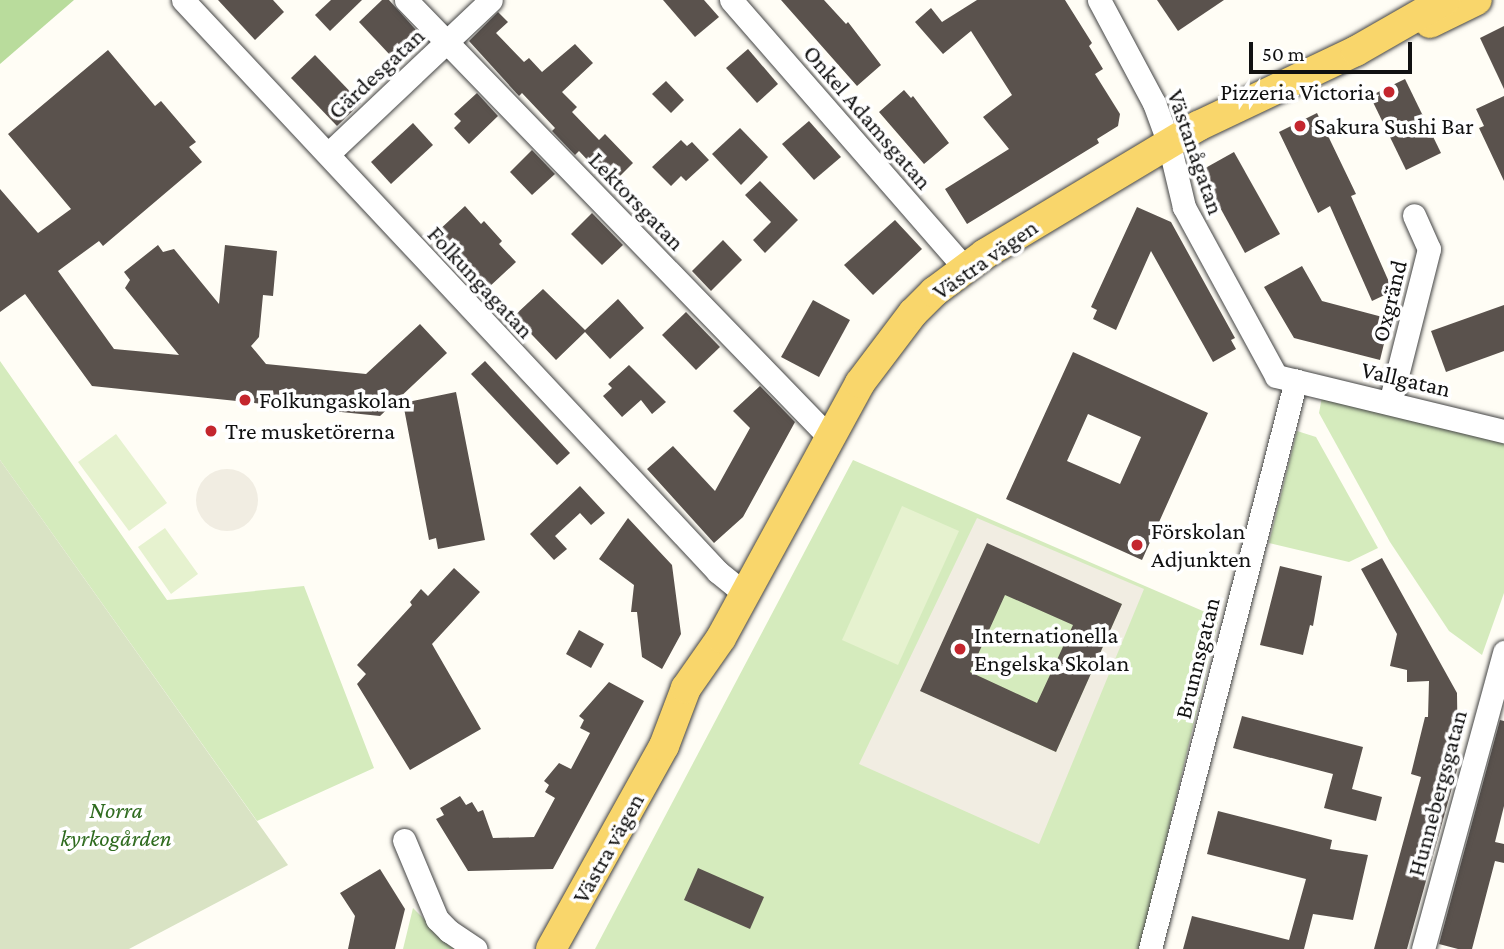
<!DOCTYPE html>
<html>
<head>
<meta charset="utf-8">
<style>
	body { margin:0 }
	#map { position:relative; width:1504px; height:949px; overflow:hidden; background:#fffdf5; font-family:"Crimson Pro",serif }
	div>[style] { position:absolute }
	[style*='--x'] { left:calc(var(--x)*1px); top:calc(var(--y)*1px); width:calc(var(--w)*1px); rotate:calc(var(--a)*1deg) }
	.green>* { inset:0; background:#d5ebbd }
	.forest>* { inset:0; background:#b9dc9c }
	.cemetery>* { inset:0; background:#d9e3c4 }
	.pitch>* { inset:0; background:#e6f2cf }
	.plaza>* { inset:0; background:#f1ede2 }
	.round { border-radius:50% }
	.building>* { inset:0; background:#5a524d }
	.roads { filter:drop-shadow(0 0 2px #444) drop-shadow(0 0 2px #444) }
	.minor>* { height:23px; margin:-11.5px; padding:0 11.5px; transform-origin:11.5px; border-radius:11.5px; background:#fff }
	.major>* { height:30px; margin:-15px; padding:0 15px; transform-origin:15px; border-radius:15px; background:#f9d66b }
	.dots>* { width:19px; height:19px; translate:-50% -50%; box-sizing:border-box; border:4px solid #fff; border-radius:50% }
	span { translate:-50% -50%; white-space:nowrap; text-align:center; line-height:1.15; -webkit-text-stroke:7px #fff; paint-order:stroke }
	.street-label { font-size:24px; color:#111 }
	.poi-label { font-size:24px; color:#111 }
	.right { translate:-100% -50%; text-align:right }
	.left { translate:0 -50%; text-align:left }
	.park-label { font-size:24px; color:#2f6b1f; font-style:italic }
	.scale { position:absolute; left:1249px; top:42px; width:163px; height:32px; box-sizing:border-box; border:4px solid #111; border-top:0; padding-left:9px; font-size:21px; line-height:24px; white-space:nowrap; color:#111; -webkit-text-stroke:5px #fff; paint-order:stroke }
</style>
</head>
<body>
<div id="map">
	<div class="green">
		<i style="clip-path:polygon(0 361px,167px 600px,304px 586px,374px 768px,257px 821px,0 460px)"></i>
		<i style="clip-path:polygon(1322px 397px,1504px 440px,1504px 593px,1482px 655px,1449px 631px,1390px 542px,1319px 413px)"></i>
		<i style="clip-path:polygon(1297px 431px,1316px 437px,1378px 548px,1349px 562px,1269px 543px)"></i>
		<i style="clip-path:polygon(853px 460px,1219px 618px,1140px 949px,595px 949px)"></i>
		<i style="clip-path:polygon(413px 908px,449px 944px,457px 949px,403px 949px)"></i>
	</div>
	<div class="forest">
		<i style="clip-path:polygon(0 0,74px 0,0 64px)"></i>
	</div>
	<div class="cemetery">
		<i style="clip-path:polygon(0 460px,288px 865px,129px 949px,0 949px)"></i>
	</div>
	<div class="pitch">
		<i style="clip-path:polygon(116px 434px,167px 503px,129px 531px,78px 462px)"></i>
		<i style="clip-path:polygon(902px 506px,959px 531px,898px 665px,842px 640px)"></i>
		<i style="clip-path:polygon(165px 528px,198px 574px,171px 594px,138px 547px)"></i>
	</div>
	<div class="plaza">
		<i class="round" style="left:196px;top:469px;width:62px;height:62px"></i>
		<i style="clip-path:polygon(evenodd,977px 518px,1144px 589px,1039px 844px,859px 764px,977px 518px,987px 544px,1122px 604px,1056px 752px,921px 691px,987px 544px)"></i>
	</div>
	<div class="building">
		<i style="clip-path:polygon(218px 0,273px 0,284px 12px,255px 40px)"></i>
		<i style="clip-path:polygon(331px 0,362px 0,330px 31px,315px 15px)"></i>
		<i style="clip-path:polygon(382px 0,389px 0,416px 30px,390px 55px,359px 22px)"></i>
		<i style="clip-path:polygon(663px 0,704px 0,719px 17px,695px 37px)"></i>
		<i style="clip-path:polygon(781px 0,824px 0,846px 24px,848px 22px,881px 65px,857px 86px)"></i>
		<i style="clip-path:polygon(977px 0,1065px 0,1092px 43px,1089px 46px,1103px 69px,1095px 74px,1120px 114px,1118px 126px,1097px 139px,1099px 143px,967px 224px,945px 189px,1009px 149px,983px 117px,1012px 95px,971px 31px,943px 54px,915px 22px,931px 8px,942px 22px)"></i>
		<i style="clip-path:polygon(1157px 0,1224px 0,1178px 31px)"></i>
		<i style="clip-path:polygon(498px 12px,508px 22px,496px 33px,524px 62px,529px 58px,542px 72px,575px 44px,593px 63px,562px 92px,577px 107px,572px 112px,599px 140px,605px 134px,633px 163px,611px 185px,579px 151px,575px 155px,552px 131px,555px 128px,522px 93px,519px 96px,469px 41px)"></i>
		<i style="clip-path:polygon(1504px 26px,1504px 89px,1480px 38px)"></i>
		<i style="clip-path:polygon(748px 49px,778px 84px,757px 103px,726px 68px)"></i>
		<i style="clip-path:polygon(108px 50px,155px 106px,161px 101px,196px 142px,189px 147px,202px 162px,103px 246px,99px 241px,58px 271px,114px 349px,179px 355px,125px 288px,130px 280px,124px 272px,158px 245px,163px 252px,174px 249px,219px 304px,225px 245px,277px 251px,273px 296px,263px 295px,259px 337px,251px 346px,266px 364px,366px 374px,420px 324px,447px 353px,380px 416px,92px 386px,25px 294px,0 312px,0 189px,38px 233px,71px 209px,8px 134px)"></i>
		<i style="clip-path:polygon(315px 55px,361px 103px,337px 126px,291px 78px)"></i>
		<i style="clip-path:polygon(1405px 79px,1441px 153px,1406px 170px,1370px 96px)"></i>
		<i style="clip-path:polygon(666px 81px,684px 100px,671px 113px,652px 94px)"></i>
		<i style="clip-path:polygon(904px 90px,911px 98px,913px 96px,949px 143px,924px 164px,879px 112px)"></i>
		<i style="clip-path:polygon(477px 93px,498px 116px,469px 144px,454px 128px,461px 121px,454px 114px)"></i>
		<i style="clip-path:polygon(1504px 96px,1504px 181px,1479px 128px,1484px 126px,1476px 109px)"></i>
		<i style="clip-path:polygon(1317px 113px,1356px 194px,1351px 196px,1393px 291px,1372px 301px,1330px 206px,1318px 213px,1279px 132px)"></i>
		<i style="clip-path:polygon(809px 121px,841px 157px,814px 180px,782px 144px)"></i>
		<i style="clip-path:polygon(413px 123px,433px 145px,391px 184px,371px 162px)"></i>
		<i style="clip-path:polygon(740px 128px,768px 157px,741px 185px,712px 154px)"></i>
		<i style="clip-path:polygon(681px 140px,687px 146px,692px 142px,709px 160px,686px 181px,681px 176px,671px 186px,652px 167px)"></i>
		<i style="clip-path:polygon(532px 150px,555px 174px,532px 195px,510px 172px)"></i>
		<i style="clip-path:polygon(1234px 152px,1280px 234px,1245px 253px,1200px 171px)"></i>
		<i style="clip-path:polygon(760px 181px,798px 220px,765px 253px,753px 240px,771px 222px,745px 195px)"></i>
		<i style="clip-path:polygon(465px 206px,481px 224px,484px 221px,502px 241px,499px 244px,516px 262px,488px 288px,437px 232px)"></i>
		<i style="clip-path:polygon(1137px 207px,1171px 222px,1235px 338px,1231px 340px,1236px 349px,1213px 362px,1151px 251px,1116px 330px,1093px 319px,1097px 310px,1091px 307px)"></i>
		<i style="clip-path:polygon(592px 213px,623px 245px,602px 265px,571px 234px)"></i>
		<i style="clip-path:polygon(895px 220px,922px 249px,873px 295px,844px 265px)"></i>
		<i style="clip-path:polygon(723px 240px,742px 260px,711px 291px,692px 271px)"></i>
		<i style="clip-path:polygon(1302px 266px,1322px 301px,1390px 319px,1380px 360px,1294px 338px,1264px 287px)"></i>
		<i style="clip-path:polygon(543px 289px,585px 330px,618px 299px,644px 328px,610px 359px,585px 332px,556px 360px,514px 316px)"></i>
		<i style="clip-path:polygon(813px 300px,850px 320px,819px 377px,781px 357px)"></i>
		<i style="clip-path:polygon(1504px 305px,1504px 351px,1446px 372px,1431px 331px)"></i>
		<i style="clip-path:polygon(686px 312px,720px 347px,696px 370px,662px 335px)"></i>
		<i style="clip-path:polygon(evenodd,1073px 352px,1208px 413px,1142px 560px,1006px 499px,1073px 352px,1088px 414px,1141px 437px,1120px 484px,1067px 461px,1088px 414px)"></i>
		<i style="clip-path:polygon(485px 361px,570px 453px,557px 465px,471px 374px)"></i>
		<i style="clip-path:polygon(629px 365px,666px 402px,652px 414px,641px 400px,622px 417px,603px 396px,612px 388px,608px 384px)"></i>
		<i style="clip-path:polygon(760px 386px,795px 422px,743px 517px,714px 543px,647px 469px,673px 446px,715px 491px,750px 428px,733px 411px)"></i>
		<i style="clip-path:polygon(456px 392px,485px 540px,438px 549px,436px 538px,429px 540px,403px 403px)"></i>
		<i style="clip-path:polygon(580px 486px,605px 513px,591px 525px,580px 513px,555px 536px,567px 549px,554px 560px,530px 534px)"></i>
		<i style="clip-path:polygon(628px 518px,672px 565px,681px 634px,662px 669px,642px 657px,637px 612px,631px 612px,634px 585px,599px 559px)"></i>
		<i style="clip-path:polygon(evenodd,987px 543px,1122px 604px,1056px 752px,920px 691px,987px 543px,1005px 595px,1073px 625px,1037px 703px,970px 672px,1005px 595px)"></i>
		<i style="clip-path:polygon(1382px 558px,1457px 693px,1458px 766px,1407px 949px,1374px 949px,1421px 777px,1411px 774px,1425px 717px,1428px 717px,1429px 681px,1407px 682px,1407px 670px,1390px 666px,1397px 634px,1361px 569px)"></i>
		<i style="clip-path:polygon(1280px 566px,1322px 576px,1313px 626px,1310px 625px,1303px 655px,1260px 645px)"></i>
		<i style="clip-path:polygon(454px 568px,480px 592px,432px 644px,481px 729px,410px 770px,357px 684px,366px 674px,357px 665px,412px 605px,410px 602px,421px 589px,428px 596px)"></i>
		<i style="clip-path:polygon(579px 630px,604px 644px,591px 668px,566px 654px)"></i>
		<i style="clip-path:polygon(609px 682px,644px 701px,553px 869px,468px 871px,436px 819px,444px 815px,440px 808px,460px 796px,466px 805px,472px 802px,478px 812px,483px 810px,493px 838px,534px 837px,555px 798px,545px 792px,549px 785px,544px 781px,559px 763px,571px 769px,590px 733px,580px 728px,584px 720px,579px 716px)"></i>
		<i style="clip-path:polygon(1242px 716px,1363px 747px,1352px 789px,1382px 797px,1376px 821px,1324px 808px,1333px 774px,1233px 748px)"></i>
		<i style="clip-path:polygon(1500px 720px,1504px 721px,1504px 806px,1495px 842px,1504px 844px,1504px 863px,1495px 861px,1472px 949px,1458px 949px,1439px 944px)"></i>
		<i style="clip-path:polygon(1218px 811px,1332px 840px,1330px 849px,1368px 855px,1353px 920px,1313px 914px,1304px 949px,1183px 949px,1192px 916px,1289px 940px,1306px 879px,1207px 854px)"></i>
		<i style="clip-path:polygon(698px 868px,764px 897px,750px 929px,684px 900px)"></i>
		<i style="clip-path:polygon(380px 869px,405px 909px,395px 949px,348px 949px,355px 916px,340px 893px)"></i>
	</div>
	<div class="roads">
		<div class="minor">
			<i style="--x:183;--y:0;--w:783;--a:46.91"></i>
			<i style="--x:718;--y:572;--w:35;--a:39"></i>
			<i style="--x:406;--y:0;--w:610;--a:45.93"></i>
			<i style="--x:731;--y:0;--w:356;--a:48.9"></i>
			<i style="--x:1099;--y:0;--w:117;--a:61.9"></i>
			<i style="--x:1154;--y:103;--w:44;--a:69.9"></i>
			<i style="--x:1169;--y:144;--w:65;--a:76.6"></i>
			<i style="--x:1184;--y:207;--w:192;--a:61.4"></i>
			<i style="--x:1276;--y:376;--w:235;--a:13.6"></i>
			<i style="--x:328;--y:154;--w:224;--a:-43.4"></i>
			<i style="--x:1390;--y:403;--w:159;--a:-75.8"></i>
			<i style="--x:1429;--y:249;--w:37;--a:-114"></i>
			<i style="--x:404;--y:840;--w:86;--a:67.3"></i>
			<i style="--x:437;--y:919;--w:17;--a:45"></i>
			<i style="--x:449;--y:931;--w:32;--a:34"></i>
			<i style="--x:1150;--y:949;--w:587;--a:-75.61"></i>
			<i style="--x:1423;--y:949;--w:308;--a:-74.7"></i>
		</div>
		<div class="major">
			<i style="--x:1430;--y:23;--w:52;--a:-26.1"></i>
			<i style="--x:551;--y:949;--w:232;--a:-60.9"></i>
			<i style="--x:664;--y:746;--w:62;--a:-69.2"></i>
			<i style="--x:686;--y:688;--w:61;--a:-55"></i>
			<i style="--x:721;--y:638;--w:290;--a:-61.4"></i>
			<i style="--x:860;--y:383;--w:88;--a:-52.9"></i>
			<i style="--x:913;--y:313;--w:30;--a:-45"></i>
			<i style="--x:934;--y:292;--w:64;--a:-36.7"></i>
			<i style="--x:985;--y:254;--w:249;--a:-31"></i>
			<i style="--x:1198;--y:126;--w:175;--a:-25.4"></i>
			<i style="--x:1356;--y:51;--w:103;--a:-29.8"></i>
		</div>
	</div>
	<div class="dots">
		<i style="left:1389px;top:92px;background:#c4262e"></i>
		<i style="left:1300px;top:126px;background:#c4262e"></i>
		<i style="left:245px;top:400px;background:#c4262e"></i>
		<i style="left:211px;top:431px;background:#c4262e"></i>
		<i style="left:1137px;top:545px;background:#c4262e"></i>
		<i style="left:960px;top:649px;background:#c4262e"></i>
	</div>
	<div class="street-label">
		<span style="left:376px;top:73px;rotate:-43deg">Gärdesgatan</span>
		<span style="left:868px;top:117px;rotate:49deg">Onkel Adamsgatan</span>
		<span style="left:1196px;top:152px;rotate:71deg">Västanågatan</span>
		<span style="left:637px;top:201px;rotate:46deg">Lektorsgatan</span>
		<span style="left:985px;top:259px;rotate:-35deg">Västra vägen</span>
		<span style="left:481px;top:282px;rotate:47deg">Folkungagatan</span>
		<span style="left:1389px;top:301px;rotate:-76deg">Oxgränd</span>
		<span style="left:1406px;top:379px;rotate:13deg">Vallgatan</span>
		<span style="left:1197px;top:658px;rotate:-76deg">Brunnsgatan</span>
		<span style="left:1437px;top:793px;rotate:-75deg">Hunnebergsgatan</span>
		<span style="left:608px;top:848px;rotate:-61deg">Västra vägen</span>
	</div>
	<div class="poi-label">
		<span class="right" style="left:1375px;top:92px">Pizzeria Victoria</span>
		<span class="left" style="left:1314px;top:126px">Sakura Sushi Bar</span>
		<span class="left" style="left:259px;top:400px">Folkungaskolan</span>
		<span class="left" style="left:225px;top:431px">Tre musketörerna</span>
		<span class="left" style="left:1151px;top:545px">Förskolan<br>Adjunkten</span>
		<span class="left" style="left:974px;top:649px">Internationella<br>Engelska Skolan</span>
	</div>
	<div class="park-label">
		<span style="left:116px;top:824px">Norra<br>kyrkogården</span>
	</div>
	<div class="scale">50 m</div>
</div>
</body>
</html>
